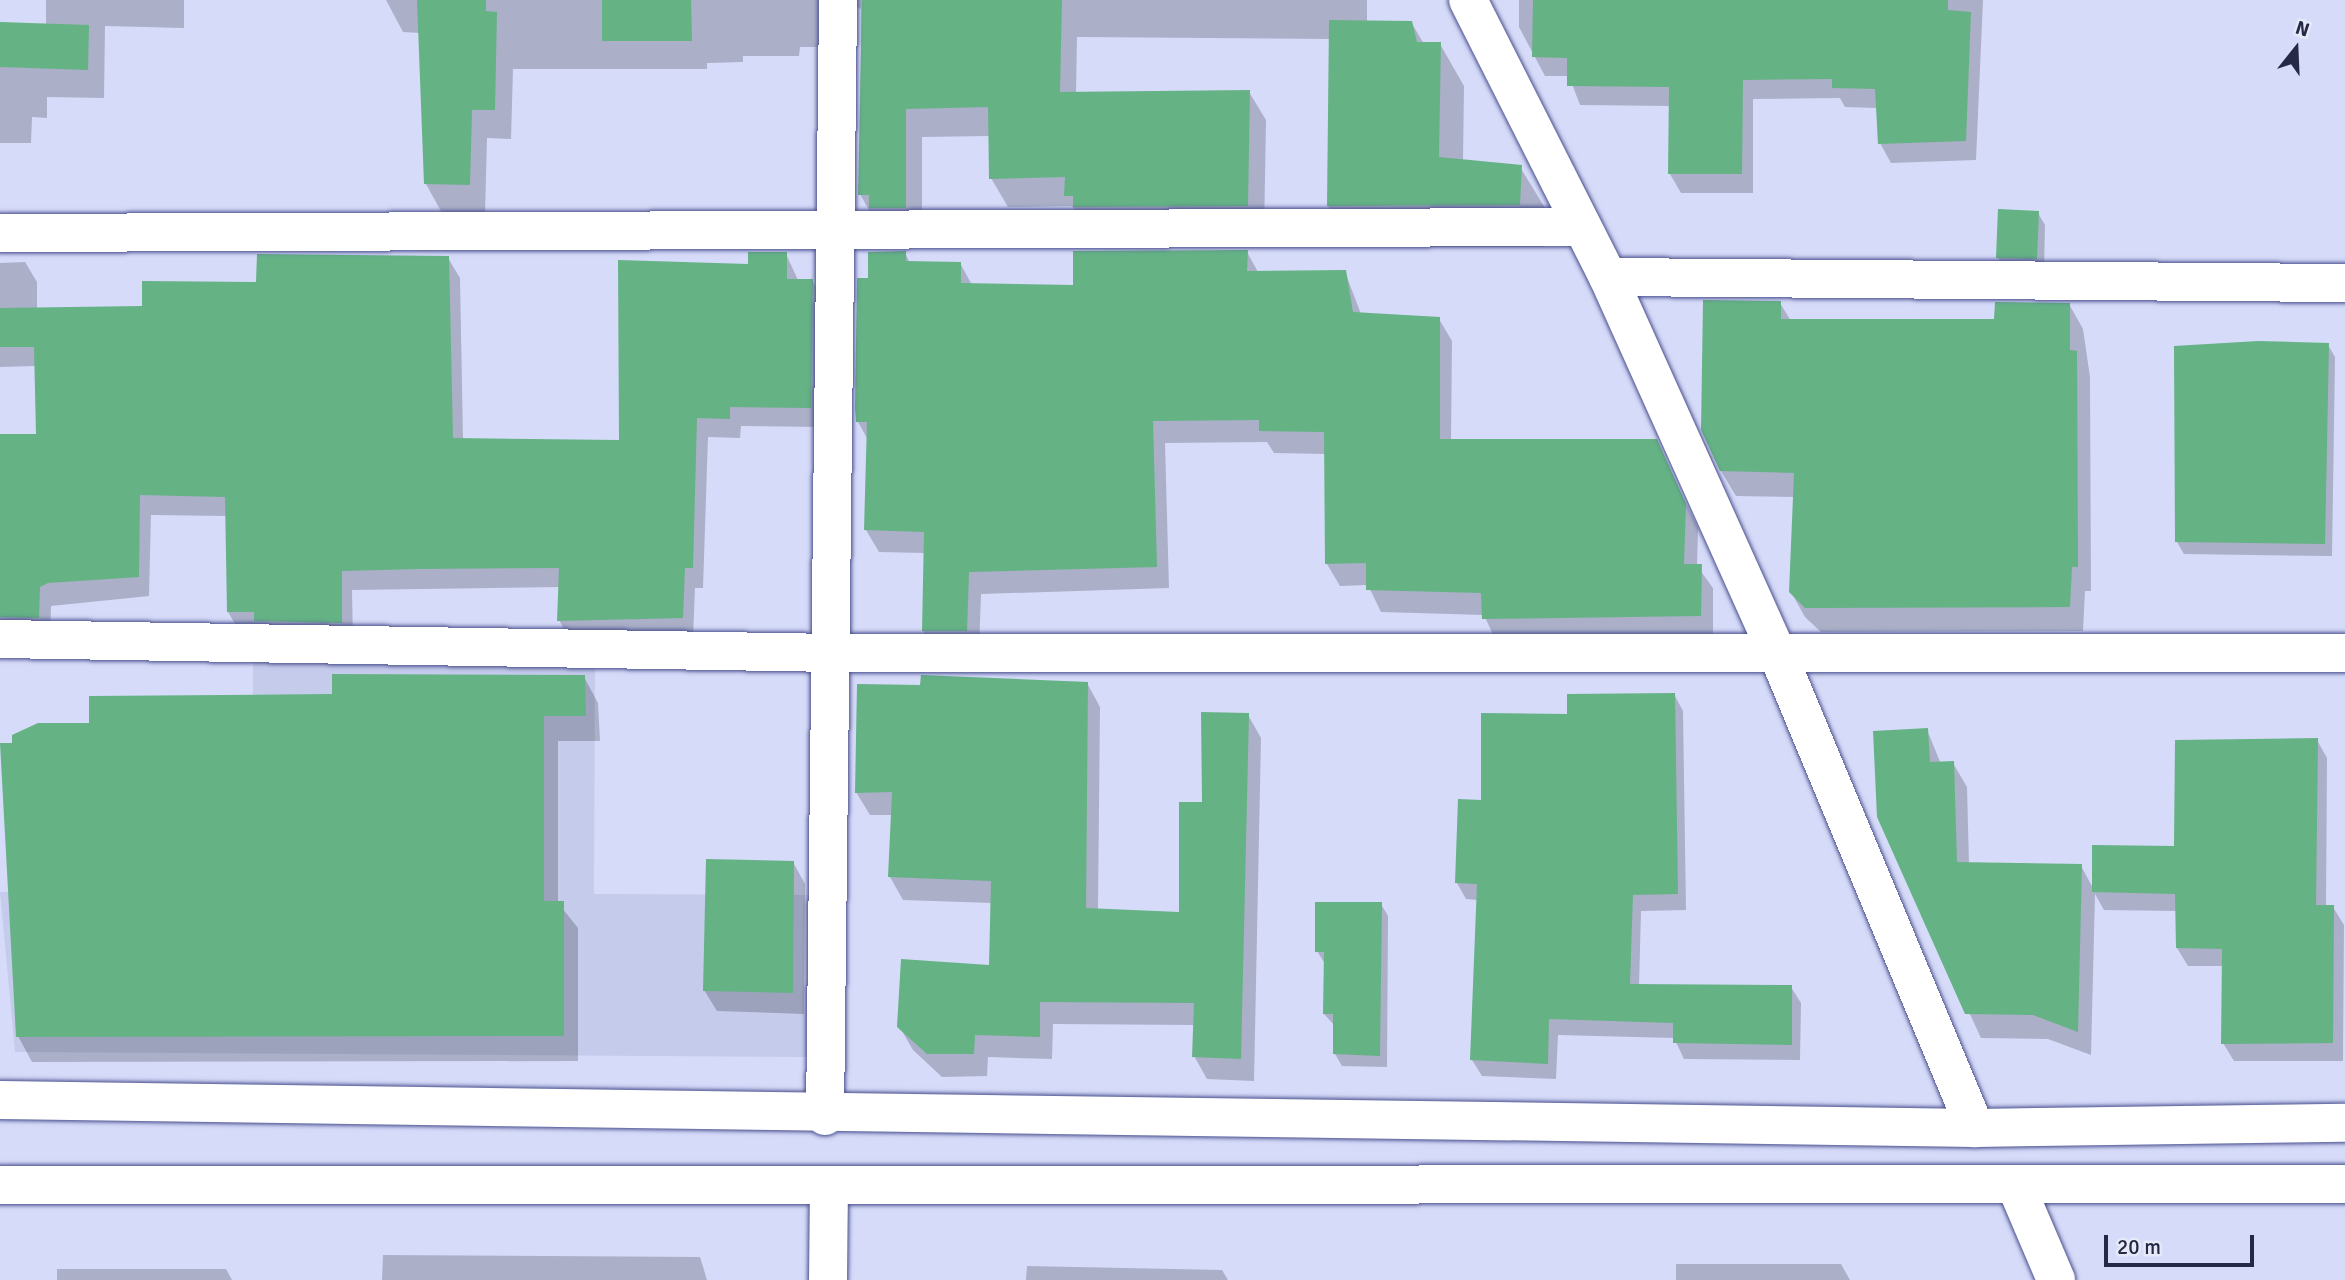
<!DOCTYPE html>
<html>
<head>
<meta charset="utf-8">
<style>
	body { margin:0 }
	#map { position:relative; width:2345px; height:1280px; overflow:hidden; background:#d6dbf9; font-family:Signika,sans-serif }
	div>[style] { position:absolute }
	[style*='--x'] { left:calc(var(--x)*1px); top:calc(var(--y)*1px); width:calc(var(--w)*1px); rotate:calc(var(--a)*1deg) }
	.built>* { inset:0; background:#c5cbeb }
	.shadow>* { inset:0; background:#0003 }
	.building>* { inset:0; background:#65b285 }
	.roads { filter:drop-shadow(0 0 2px #484f8d) drop-shadow(0 0 2px #484f8d) }
	.minor>* { height:38px; margin:-19px; padding:0 19px; transform-origin:19px; border-radius:19px; background:#fff }
	span { translate:-50% -50%; white-space:nowrap; text-align:center; line-height:1.15; -webkit-text-stroke:5px #e6e9f8; paint-order:stroke }
	.north { position:absolute; left:2261px; top:14px; width:70px; height:70px; -webkit-text-stroke:5px #e6e9f8; paint-order:stroke; rotate:18deg; font-size:19px; font-weight:700; line-height:28px; text-align:center; color:#252945 }
	.north::after { content:''; display:block; margin:auto; width:24px; height:32px; background:#252945; clip-path:polygon(50% 0,100% 100%,50% 72%,0 100%) }
	.scale { position:absolute; left:2104px; top:1235px; width:150px; height:32px; box-sizing:border-box; border:4px solid #252945; border-top:0; padding-left:9px; font-size:21px; line-height:24px; white-space:nowrap; color:#252945; -webkit-text-stroke:5px #e6e9f8; paint-order:stroke }
</style>
</head>
<body>
<div id="map">
	<div class="built">
		<i style="clip-path:polygon(253px 660px,595px 663px,594px 894px,809px 895px,808px 1057px,15px 1052px,0 892px,252px 889px)"></i>
	</div>
	<div class="shadow">
		<i style="clip-path:polygon(46px 0,184px 0,184px 28px,105px 26px,104px 98px,47px 97px,47px 118px,32px 117px,31px 143px,0 143px,0 24px,46px 25px)"></i>
		<i style="clip-path:polygon(386px 0,1367px 0,1367px 22px,1411px 22px,1424px 44px,1440px 44px,1464px 86px,1463px 161px,1520px 167px,1545px 208px,1544px 247px,1352px 247px,1328px 206px,1331px 39px,1077px 37px,1076px 94px,1249px 92px,1266px 120px,1264px 235px,1083px 224px,1072px 206px,1008px 207px,991px 178px,990px 136px,922px 137px,922px 236px,876px 223px,860px 194px,861px 9px,856px 6px,832px 47px,800px 47px,799px 56px,743px 56px,743px 62px,707px 63px,707px 69px,513px 69px,511px 139px,487px 138px,485px 214px,442px 213px,426px 184px,420px 33px,403px 32px)"></i>
		<i style="clip-path:polygon(1519px 0,1983px 0,1976px 160px,1891px 163px,1880px 143px,1878px 108px,1845px 107px,1840px 98px,1753px 99px,1753px 193px,1681px 193px,1670px 174px,1671px 106px,1580px 105px,1569px 76px,1545px 76px,1519px 27px)"></i>
		<i style="clip-path:polygon(2038px 213px,2045px 225px,2044px 270px,2005px 270px,1998px 258px)"></i>
		<i style="clip-path:polygon(1247px 252px,1258px 272px,1345px 272px,1361px 314px,1439px 319px,1452px 341px,1451px 441px,1656px 441px,1698px 528px,1697px 566px,1713px 588px,1713px 638px,1496px 641px,1484px 615px,1381px 612px,1368px 585px,1340px 586px,1327px 564px,1326px 454px,1274px 453px,1267px 442px,1165px 443px,1169px 588px,981px 594px,979px 653px,936px 653px,923px 631px,925px 553px,879px 552px,866px 530px,868px 440px,858px 422px,869px 280px,905px 253px,910px 263px,960px 263px,972px 285px,1075px 286px)"></i>
		<i style="clip-path:polygon(786px 254px,798px 280px,812px 280px,823px 300px,822px 427px,741px 426px,740px 438px,708px 437px,703px 588px,695px 588px,693px 637px,570px 640px,559px 620px,560px 587px,352px 590px,353px 642px,240px 632px,228px 612px,227px 516px,151px 515px,149px 596px,51px 606px,50px 637px,0 624px,0 435px,37px 435px,36px 366px,0 367px,0 263px,25px 262px,37px 282px,37px 309px,143px 308px,258px 283px,448px 258px,460px 278px,463px 440px,621px 442px,750px 266px)"></i>
		<i style="clip-path:polygon(1780px 303px,1791px 321px,1996px 321px,2069px 304px,2083px 329px,2090px 377px,2091px 591px,2085px 591px,2083px 631px,1821px 632px,1805px 617px,1791px 592px,1794px 497px,1736px 496px,1721px 471px)"></i>
		<i style="clip-path:polygon(2328px 345px,2335px 357px,2332px 556px,2184px 554px,2177px 542px)"></i>
		<i style="clip-path:polygon(584px 677px,598px 703px,600px 741px,558px 741px,558px 903px,578px 928px,578px 1061px,32px 1062px,18px 1036px,14px 745px,91px 725px,333px 696px)"></i>
		<i style="clip-path:polygon(1087px 683px,1100px 707px,1098px 910px,1180px 913px,1203px 804px,1248px 715px,1261px 738px,1254px 1081px,1207px 1079px,1194px 1056px,1195px 1025px,1053px 1024px,1052px 1059px,988px 1057px,987px 1076px,942px 1077px,913px 1050px,899px 1026px,991px 967px,992px 903px,903px 900px,890px 877px,893px 815px,870px 815px,856px 792px)"></i>
		<i style="clip-path:polygon(1674px 694px,1683px 711px,1686px 910px,1641px 911px,1639px 986px,1791px 987px,1801px 1003px,1800px 1060px,1684px 1059px,1674px 1038px,1558px 1035px,1556px 1079px,1482px 1076px,1472px 1060px,1478px 900px,1466px 899px,1457px 883px,1482px 802px,1569px 716px)"></i>
		<i style="clip-path:polygon(1927px 730px,1941px 764px,1953px 763px,1967px 787px,1969px 864px,2081px 866px,2093px 888px,2176px 848px,2317px 740px,2327px 758px,2326px 907px,2333px 907px,2344px 925px,2343px 1061px,2234px 1061px,2223px 1043px,2224px 966px,2188px 966px,2177px 948px,2177px 911px,2104px 910px,2095px 894px,2091px 1055px,2048px 1039px,1981px 1038px,1879px 817px)"></i>
		<i style="clip-path:polygon(793px 862px,805px 884px,804px 1014px,717px 1011px,704px 990px)"></i>
		<i style="clip-path:polygon(1381px 904px,1388px 916px,1387px 1067px,1342px 1066px,1335px 1054px,1335px 1026px,1324px 1014px,1325px 964px,1317px 951px)"></i>
		<i style="clip-path:polygon(383px 1255px,700px 1257px,707px 1280px,382px 1280px)"></i>
		<i style="clip-path:polygon(1676px 1264px,1841px 1264px,1850px 1280px,1676px 1280px)"></i>
		<i style="clip-path:polygon(1027px 1266px,1222px 1270px,1228px 1280px,1026px 1280px)"></i>
		<i style="clip-path:polygon(57px 1269px,226px 1269px,232px 1280px,57px 1280px)"></i>
	</div>
	<div class="building">
		<i style="clip-path:polygon(417px 0,486px 0,486px 11px,497px 12px,495px 110px,472px 110px,470px 185px,424px 184px)"></i>
		<i style="clip-path:polygon(602px 0,691px 0,692px 41px,602px 41px)"></i>
		<i style="clip-path:polygon(862px 0,1062px 0,1060px 92px,1250px 90px,1248px 206px,1073px 207px,1073px 196px,1064px 196px,1065px 177px,989px 179px,988px 107px,906px 109px,906px 208px,869px 208px,869px 195px,858px 195px)"></i>
		<i style="clip-path:polygon(1533px 0,1948px 0,1948px 10px,1971px 12px,1966px 141px,1878px 144px,1875px 89px,1832px 88px,1832px 79px,1743px 80px,1742px 174px,1668px 174px,1669px 87px,1567px 86px,1567px 58px,1532px 57px)"></i>
		<i style="clip-path:polygon(1329px 20px,1412px 21px,1417px 42px,1441px 42px,1439px 157px,1522px 165px,1520px 205px,1327px 206px)"></i>
		<i style="clip-path:polygon(0 22px,89px 25px,88px 70px,0 67px)"></i>
		<i style="clip-path:polygon(1998px 209px,2039px 211px,2037px 259px,1996px 258px)"></i>
		<i style="clip-path:polygon(1248px 250px,1247px 271px,1346px 270px,1353px 312px,1440px 317px,1440px 439px,1657px 439px,1686px 504px,1684px 564px,1702px 564px,1701px 616px,1482px 619px,1481px 593px,1366px 590px,1366px 563px,1325px 564px,1324px 432px,1259px 431px,1259px 420px,1153px 421px,1157px 567px,969px 572px,967px 631px,922px 631px,924px 532px,864px 530px,867px 422px,856px 422px,855px 408px,857px 278px,868px 278px,868px 252px,906px 251px,906px 261px,961px 262px,961px 283px,1073px 285px,1073px 251px)"></i>
		<i style="clip-path:polygon(748px 252px,787px 252px,787px 279px,813px 279px,811px 408px,730px 407px,730px 419px,697px 418px,693px 568px,685px 568px,683px 618px,557px 621px,559px 568px,419px 569px,342px 571px,342px 623px,254px 621px,254px 612px,227px 612px,225px 497px,140px 495px,139px 577px,48px 583px,40px 587px,39px 618px,0 617px,0 434px,36px 434px,34px 347px,0 347px,0 308px,142px 306px,142px 281px,256px 282px,257px 254px,449px 256px,453px 438px,619px 440px,618px 260px,748px 264px)"></i>
		<i style="clip-path:polygon(1703px 300px,1781px 301px,1781px 319px,1994px 319px,1995px 302px,2070px 303px,2070px 350px,2077px 351px,2078px 567px,2072px 567px,2070px 607px,1805px 608px,1789px 592px,1794px 473px,1720px 471px,1701px 430px)"></i>
		<i style="clip-path:polygon(2258px 341px,2329px 343px,2325px 544px,2175px 542px,2174px 346px)"></i>
		<i style="clip-path:polygon(332px 674px,585px 675px,586px 716px,544px 716px,544px 901px,564px 901px,564px 1036px,16px 1037px,0 743px,12px 743px,12px 735px,38px 723px,89px 723px,89px 696px,332px 694px)"></i>
		<i style="clip-path:polygon(921px 675px,1088px 682px,1086px 908px,1179px 912px,1179px 802px,1202px 802px,1201px 712px,1249px 713px,1241px 1059px,1192px 1057px,1194px 1003px,1040px 1002px,1040px 1037px,975px 1035px,974px 1054px,927px 1054px,897px 1027px,901px 959px,989px 965px,991px 881px,888px 877px,892px 792px,855px 793px,857px 684px,920px 685px)"></i>
		<i style="clip-path:polygon(1675px 693px,1678px 894px,1633px 895px,1630px 984px,1792px 985px,1792px 1045px,1673px 1043px,1673px 1023px,1549px 1019px,1548px 1064px,1470px 1060px,1477px 884px,1455px 883px,1458px 799px,1481px 800px,1481px 713px,1567px 714px,1567px 694px)"></i>
		<i style="clip-path:polygon(1928px 728px,1930px 762px,1954px 761px,1957px 862px,2082px 864px,2078px 1032px,2033px 1015px,1965px 1014px,1877px 817px,1873px 731px)"></i>
		<i style="clip-path:polygon(2318px 738px,2316px 905px,2334px 905px,2333px 1043px,2221px 1044px,2222px 949px,2176px 948px,2175px 894px,2092px 892px,2092px 845px,2174px 846px,2175px 740px)"></i>
		<i style="clip-path:polygon(706px 859px,794px 861px,793px 993px,703px 991px)"></i>
		<i style="clip-path:polygon(1315px 902px,1382px 902px,1380px 1056px,1333px 1054px,1333px 1014px,1323px 1014px,1324px 952px,1315px 952px)"></i>
	</div>
	<div class="roads">
		<div class="minor">
			<i style="--x:1468;--y:0;--w:310;--a:63.2"></i>
			<i style="--x:1608;--y:277;--w:409;--a:65.8"></i>
			<i style="--x:1776;--y:650;--w:518;--a:67.4"></i>
			<i style="--x:0;--y:233;--w:1582;--a:-0.22"></i>
			<i style="--x:1608;--y:277;--w:737;--a:0.47"></i>
			<i style="--x:0;--y:639;--w:832;--a:0.96"></i>
			<i style="--x:832;--y:653;--w:1513;--a:0"></i>
			<i style="--x:0;--y:1100;--w:1975;--a:0.81"></i>
			<i style="--x:1975;--y:1128;--w:370;--a:-0.8"></i>
			<i style="--x:825;--y:1116;--w:1116;--a:-89.33"></i>
			<i style="--x:0;--y:1185;--w:2345;--a:-0.02"></i>
			<i style="--x:2016;--y:1186;--w:102;--a:66.9"></i>
			<i style="--x:828;--y:1280;--w:91;--a:-89.4"></i>
		</div>
	</div>
	<div class="north">N</div>
	<div class="scale">20 m</div>
</div>
</body>
</html>
